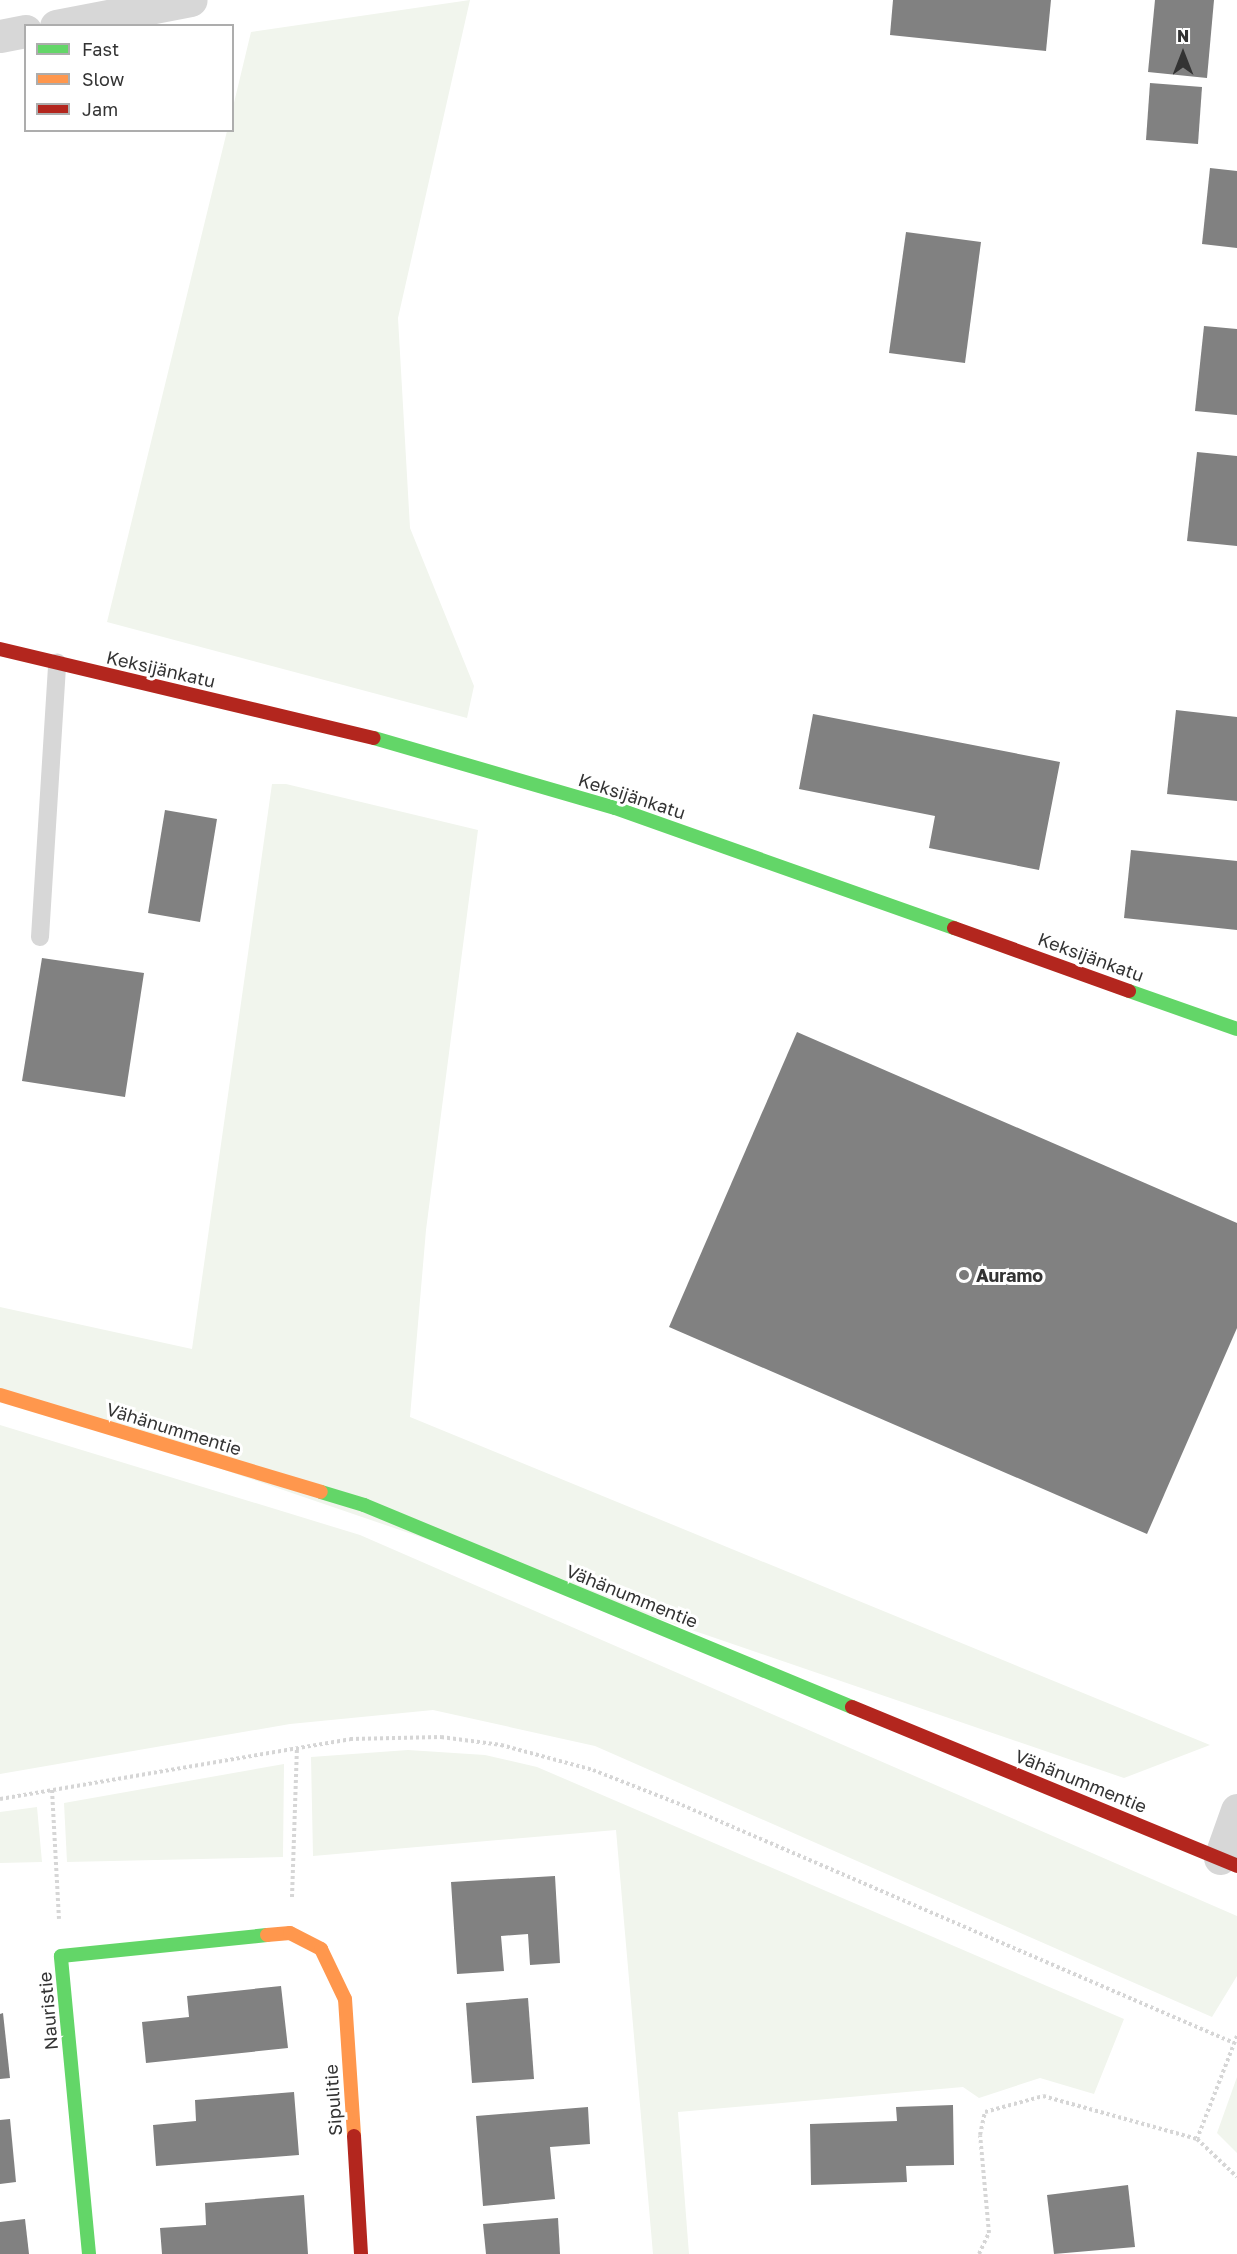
<!DOCTYPE html>
<html>
<head>
<meta charset="utf-8">
<style>
	body { margin:0 }
	#map { position:relative; width:1237px; height:2254px; overflow:hidden; background:#fff; font-family:"Golos Text",sans-serif }
	div>[style] { position:absolute }
	[style*='--x'] { left:calc(var(--x)*1px); top:calc(var(--y)*1px); width:calc(var(--w)*1px); rotate:calc(var(--a)*1deg) }
	.green>* { inset:0; background:#f1f5ed }
	.building>* { inset:0; background:#818181 }
	.path>* { height:4px; margin-top:-2px; transform-origin:0; background:repeating-linear-gradient(90deg,#d6d6d6 0 3px,transparent 0 6px) }
	.lane>* { height:18px; margin:-9px; padding:0 9px; transform-origin:9px; border-radius:9px; background:#d7d7d7 }
	.street>* { height:33px; margin:-16.5px; padding:0 16.5px; transform-origin:16.5px; border-radius:16.5px; background:#d7d7d7 }
	.fast>* { height:14px; margin:-7px; padding:0 7px; transform-origin:7px; border-radius:7px; background:#63d668 }
	.slow>* { height:14px; margin:-7px; padding:0 7px; transform-origin:7px; border-radius:7px; background:#ff974d }
	.jam>* { height:14px; margin:-7px; padding:0 7px; transform-origin:7px; border-radius:7px; background:#b3261e }
	.dots>* { width:16px; height:16px; translate:-50% -50%; box-sizing:border-box; border:3px solid #fff; border-radius:50% }
	span { translate:-50% -50%; white-space:nowrap; text-align:center; line-height:1.15; -webkit-text-stroke:6px #fff; paint-order:stroke }
	.street-label { font-size:18px; color:#333 }
	.poi-label { font-size:18px; color:#333; font-weight:700 }
	.left { translate:0 -50%; text-align:left }
	.legend { position:absolute; left:24px; top:24px; width:210px; height:108px; box-sizing:border-box; background:#fff; border:2px solid #adadad; margin:0; padding:8px 10px; list-style:none; font-size:18px; color:#333 }
	.legend li { display:flex; align-items:center; gap:12px; height:30px }
	.legend b { width:30px; border:2px solid #adadad }
	.north { position:absolute; left:1153px; top:24px; width:60px; height:60px; -webkit-text-stroke:4px #fff; paint-order:stroke; rotate:0deg; font-size:16px; font-weight:700; line-height:24px; text-align:center; color:#333 }
	.north::after { content:''; display:block; margin:auto; width:21px; height:27px; background:#333; clip-path:polygon(50% 0,100% 100%,50% 72%,0 100%) }
</style>
</head>
<body>
<div id="map">
	<div class="green">
		<i style="clip-path:polygon(470px 0,398px 318px,410px 528px,474px 686px,467px 718px,107px 622px,227px 131px,232px 130px,233px 107px,251px 32px)"></i>
		<i style="clip-path:polygon(272px 784px,286px 784px,478px 830px,426px 1230px,410px 1417px,1210px 1745px,1124px 1778px,0 1393px,0 1307px,192px 1349px)"></i>
		<i style="clip-path:polygon(0 1425px,360px 1535px,1237px 1916px,1237px 1976px,1212px 2017px,595px 1746px,433px 1710px,290px 1724px,0 1774px)"></i>
		<i style="clip-path:polygon(408px 1750px,485px 1755px,537px 1767px,1124px 2019px,1094px 2094px,1040px 2078px,979px 2098px,963px 2087px,678px 2112px,689px 2254px,653px 2254px,616px 1830px,313px 1856px,311px 1757px)"></i>
		<i style="clip-path:polygon(284px 1764px,283px 1857px,67px 1862px,64px 1803px)"></i>
		<i style="clip-path:polygon(37px 1807px,42px 1862px,0 1863px,0 1812px)"></i>
		<i style="clip-path:polygon(1237px 2077px,1237px 2153px,1217px 2133px)"></i>
	</div>
	<div class="building">
		<i style="clip-path:polygon(893px 0,1051px 0,1046px 51px,890px 35px)"></i>
		<i style="clip-path:polygon(1155px 0,1214px 0,1207px 78px,1148px 72px)"></i>
		<i style="clip-path:polygon(1150px 83px,1202px 87px,1198px 144px,1146px 140px)"></i>
		<i style="clip-path:polygon(1210px 168px,1237px 171px,1237px 248px,1202px 244px)"></i>
		<i style="clip-path:polygon(906px 232px,981px 242px,965px 363px,889px 353px)"></i>
		<i style="clip-path:polygon(1204px 326px,1237px 329px,1237px 415px,1195px 411px)"></i>
		<i style="clip-path:polygon(1197px 452px,1237px 456px,1237px 546px,1187px 541px)"></i>
		<i style="clip-path:polygon(1176px 710px,1237px 717px,1237px 801px,1167px 794px)"></i>
		<i style="clip-path:polygon(813px 714px,1060px 762px,1039px 870px,929px 848px,935px 816px,799px 789px)"></i>
		<i style="clip-path:polygon(165px 810px,217px 819px,200px 922px,148px 913px)"></i>
		<i style="clip-path:polygon(1131px 850px,1237px 861px,1237px 930px,1124px 918px)"></i>
		<i style="clip-path:polygon(42px 958px,144px 973px,125px 1097px,22px 1081px)"></i>
		<i style="clip-path:polygon(797px 1032px,1237px 1223px,1237px 1328px,1147px 1534px,669px 1327px)"></i>
		<i style="clip-path:polygon(555px 1876px,560px 1963px,530px 1965px,528px 1934px,501px 1936px,504px 1971px,457px 1974px,451px 1882px)"></i>
		<i style="clip-path:polygon(281px 1986px,288px 2048px,146px 2063px,142px 2022px,189px 2017px,187px 1996px)"></i>
		<i style="clip-path:polygon(528px 1998px,534px 2079px,472px 2083px,466px 2003px)"></i>
		<i style="clip-path:polygon(3px 2013px,10px 2078px,0 2079px,0 2014px)"></i>
		<i style="clip-path:polygon(294px 2092px,299px 2155px,156px 2166px,153px 2125px,196px 2121px,195px 2100px)"></i>
		<i style="clip-path:polygon(953px 2105px,954px 2165px,906px 2166px,907px 2182px,811px 2185px,810px 2124px,897px 2121px,896px 2107px)"></i>
		<i style="clip-path:polygon(588px 2107px,590px 2144px,550px 2147px,555px 2199px,483px 2206px,476px 2116px)"></i>
		<i style="clip-path:polygon(10px 2119px,16px 2182px,0 2184px,0 2120px)"></i>
		<i style="clip-path:polygon(1128px 2185px,1135px 2247px,1054px 2254px,1047px 2195px)"></i>
		<i style="clip-path:polygon(304px 2195px,308px 2254px,162px 2254px,160px 2228px,206px 2225px,205px 2203px)"></i>
		<i style="clip-path:polygon(558px 2218px,560px 2254px,486px 2254px,483px 2224px)"></i>
		<i style="clip-path:polygon(25px 2219px,29px 2254px,0 2254px,0 2222px)"></i>
	</div>
	<div class="path">
		<i style="--x:52;--y:1790;--w:129;--a:86.9"></i>
		<i style="--x:0;--y:1799;--w:355;--a:-9.7"></i>
		<i style="--x:350;--y:1739;--w:91;--a:-1.3"></i>
		<i style="--x:441;--y:1737;--w:61;--a:7.6"></i>
		<i style="--x:501;--y:1745;--w:95;--a:15.2"></i>
		<i style="--x:593;--y:1770;--w:96;--a:21.5"></i>
		<i style="--x:682;--y:1805;--w:601;--a:23.32"></i>
		<i style="--x:292;--y:1897;--w:149;--a:-88.1"></i>
		<i style="--x:1237;--y:2036;--w:110;--a:111.2"></i>
		<i style="--x:1197;--y:2139;--w:55;--a:43.5"></i>
		<i style="--x:979;--y:2254;--w:23;--a:-65"></i>
		<i style="--x:989;--y:2233;--w:98;--a:-95.2"></i>
		<i style="--x:980;--y:2135;--w:24;--a:-78"></i>
		<i style="--x:985;--y:2112;--w:60;--a:-15.4"></i>
		<i style="--x:1043;--y:2096;--w:160;--a:15.6"></i>
	</div>
	<div class="lane">
		<i style="--x:40;--y:937;--w:275;--a:-86.4"></i>
	</div>
	<div class="street">
		<i style="--x:56;--y:26;--w:137;--a:-10.9"></i>
		<i style="--x:0;--y:36;--w:26;--a:-11"></i>
		<i style="--x:1220;--y:1858;--w:51;--a:-70.5"></i>
	</div>
	<div class="fast">
		<i style="--x:374;--y:738;--w:251;--a:16.2"></i>
		<i style="--x:615;--y:808;--w:360;--a:19.5"></i>
		<i style="--x:1129;--y:991;--w:114;--a:19.4"></i>
		<i style="--x:321;--y:1492;--w:45;--a:16.8"></i>
		<i style="--x:364;--y:1505;--w:528;--a:22.49"></i>
		<i style="--x:89;--y:2254;--w:299;--a:-95.4"></i>
		<i style="--x:61;--y:1956;--w:207;--a:-5.8"></i>
	</div>
	<div class="slow">
		<i style="--x:0;--y:1395;--w:335;--a:16.8"></i>
		<i style="--x:267;--y:1935;--w:23;--a:-5"></i>
		<i style="--x:290;--y:1933;--w:35;--a:27"></i>
		<i style="--x:321;--y:1949;--w:55;--a:64.4"></i>
		<i style="--x:345;--y:1999;--w:137;--a:86.2"></i>
	</div>
	<div class="jam">
		<i style="--x:0;--y:649;--w:384;--a:13.4"></i>
		<i style="--x:954;--y:928;--w:186;--a:19.8"></i>
		<i style="--x:852;--y:1707;--w:417;--a:22.4"></i>
		<i style="--x:354;--y:2136;--w:118;--a:86.6"></i>
	</div>
	<div class="dots">
		<i style="left:964px;top:1275px;background:#7a7a7a"></i>
	</div>
	<div class="street-label">
		<span style="left:161px;top:669px;rotate:13deg">Keksijänkatu</span>
		<span style="left:632px;top:796px;rotate:18deg">Keksijänkatu</span>
		<span style="left:1091px;top:957px;rotate:20deg">Keksijänkatu</span>
		<span style="left:174px;top:1429px;rotate:17deg">Vähänummentie</span>
		<span style="left:632px;top:1596px;rotate:22deg">Vähänummentie</span>
		<span style="left:1081px;top:1781px;rotate:22deg">Vähänummentie</span>
		<span style="left:48px;top:2011px;rotate:-95deg">Nauristie</span>
		<span style="left:333px;top:2100px;rotate:-94deg">Sipulitie</span>
	</div>
	<div class="poi-label">
		<span class="left" style="left:976px;top:1275px">Auramo</span>
	</div>
	<ul class="legend">
	<li><b style="height:8px;background:#63d668"></b>Fast</li>
	<li><b style="height:8px;background:#ff974d"></b>Slow</li>
	<li><b style="height:8px;background:#b3261e"></b>Jam</li>
	</ul>
	<div class="north">N</div>
</div>
</body>
</html>
